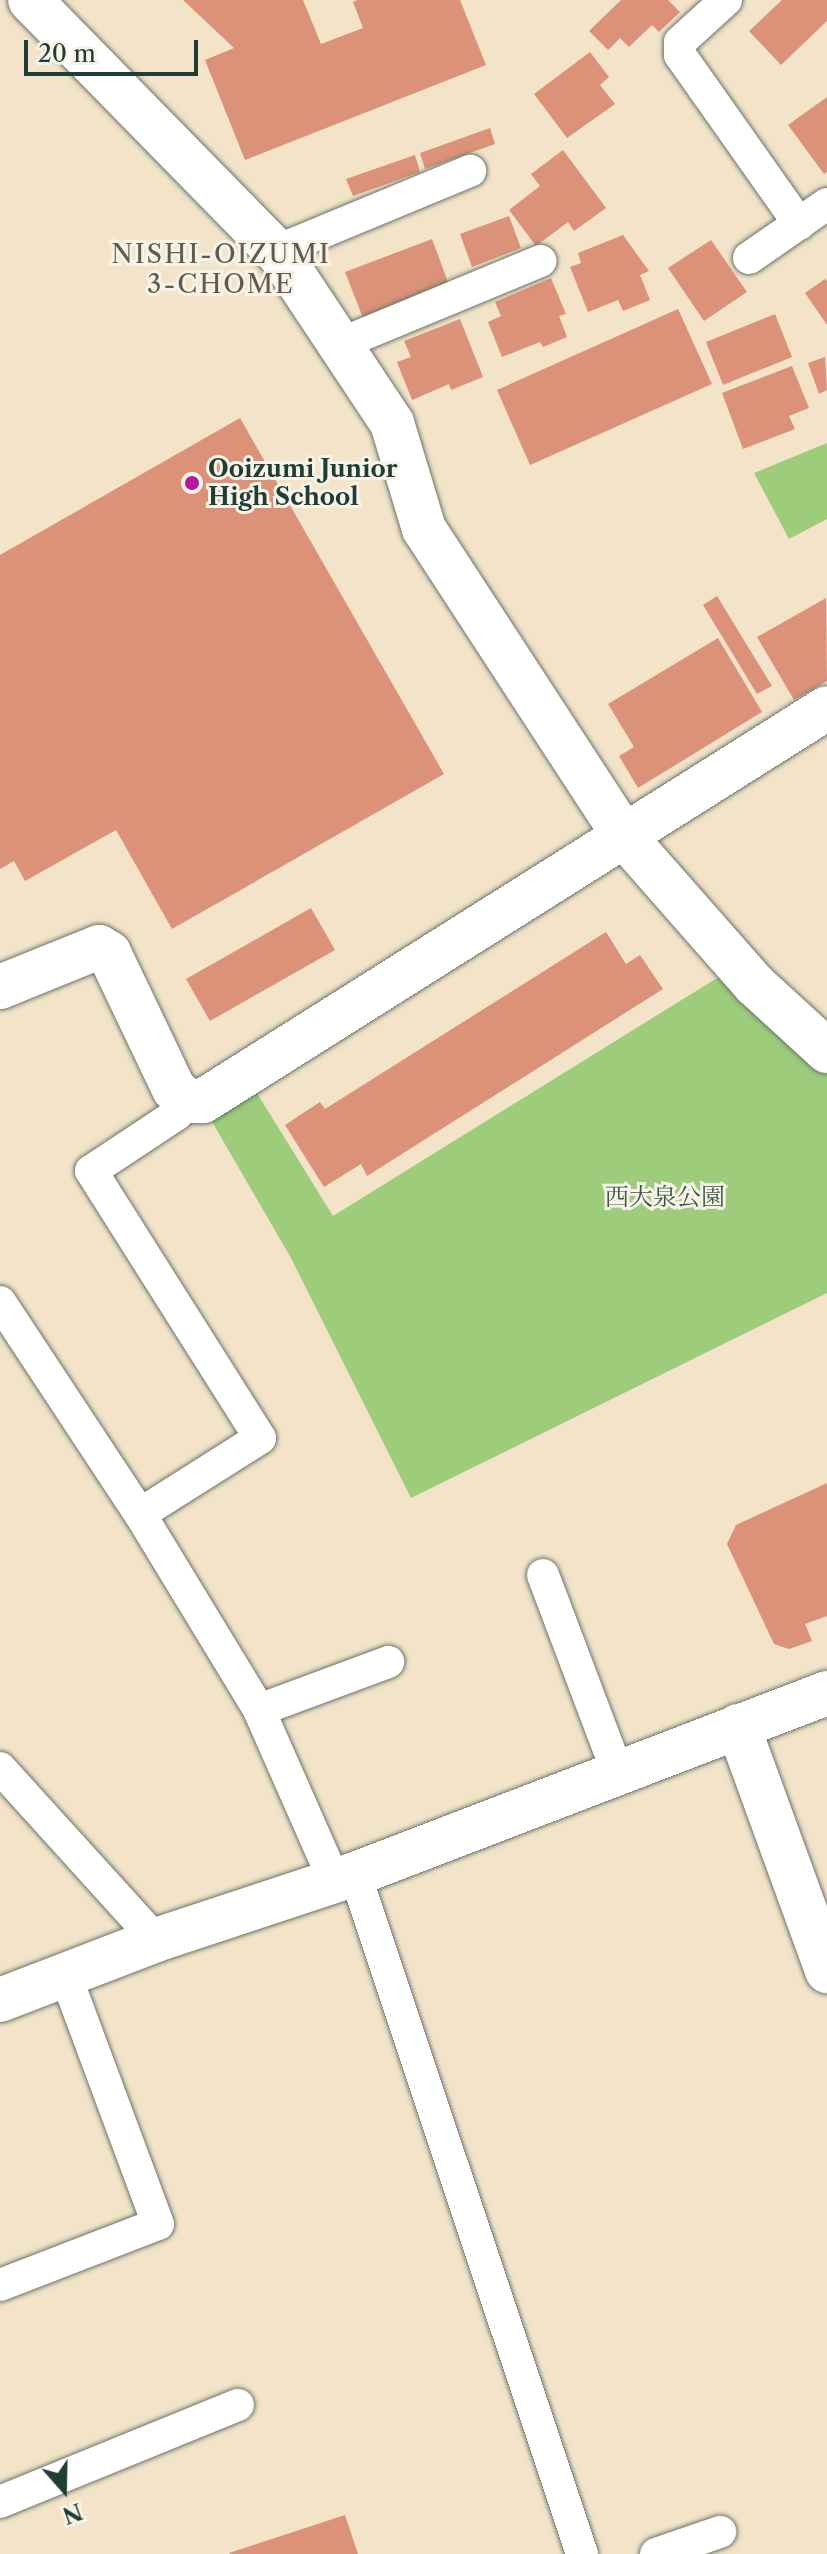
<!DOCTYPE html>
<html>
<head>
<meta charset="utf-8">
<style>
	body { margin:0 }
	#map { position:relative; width:827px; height:2554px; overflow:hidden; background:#f2e3c9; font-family:"Libre Caslon Text","Noto Serif JP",serif }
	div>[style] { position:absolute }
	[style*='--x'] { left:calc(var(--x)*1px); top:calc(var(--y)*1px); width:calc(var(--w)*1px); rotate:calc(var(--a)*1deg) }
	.green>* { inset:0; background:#9dcd7b }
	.building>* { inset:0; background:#dc9279 }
	.roads { filter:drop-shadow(0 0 2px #697768) drop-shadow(0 0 2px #697768) }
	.lane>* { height:32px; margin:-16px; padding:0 16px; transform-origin:16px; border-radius:16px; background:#fff }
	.street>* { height:44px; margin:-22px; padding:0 22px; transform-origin:22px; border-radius:22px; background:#fff }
	.dots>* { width:22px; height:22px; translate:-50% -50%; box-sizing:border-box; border:4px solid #f7f3e8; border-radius:50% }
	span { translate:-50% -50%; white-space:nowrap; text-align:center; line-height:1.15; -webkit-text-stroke:6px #f7f3e8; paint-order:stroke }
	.poi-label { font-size:24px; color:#1f3d34; font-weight:700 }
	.left { translate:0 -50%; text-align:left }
	.park-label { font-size:24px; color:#385a42 }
	.neighbourhood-label { font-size:26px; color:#615b4c; letter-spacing:2px }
	.north { position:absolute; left:24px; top:2450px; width:80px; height:80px; -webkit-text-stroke:6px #f7f3e8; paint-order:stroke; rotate:160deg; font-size:22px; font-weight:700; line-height:32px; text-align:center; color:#1f3d34 }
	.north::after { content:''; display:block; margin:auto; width:28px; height:36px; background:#1f3d34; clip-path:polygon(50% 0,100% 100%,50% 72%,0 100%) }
	.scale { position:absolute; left:24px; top:40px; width:174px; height:36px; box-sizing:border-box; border:4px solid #1f3d34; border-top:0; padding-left:10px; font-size:24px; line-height:28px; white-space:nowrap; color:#1f3d34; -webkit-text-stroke:6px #f7f3e8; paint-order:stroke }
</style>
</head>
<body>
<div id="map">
	<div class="green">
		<i style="clip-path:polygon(827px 443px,827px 519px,789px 539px,754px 473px)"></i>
		<i style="clip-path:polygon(730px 970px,827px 1061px,827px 1293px,411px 1498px,291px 1258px,211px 1120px,255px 1090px,333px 1216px)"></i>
	</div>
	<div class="building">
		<i style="clip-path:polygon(183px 0,303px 0,321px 44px,363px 28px,353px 2px,357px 0,460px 0,486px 65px,245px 160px,205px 60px,234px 48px)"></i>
		<i style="clip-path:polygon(621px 0,668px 0,680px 12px,659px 32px,652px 25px,629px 47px,620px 38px,608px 50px,589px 31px)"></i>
		<i style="clip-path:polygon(782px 0,827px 0,827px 21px,781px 65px,749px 31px)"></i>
		<i style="clip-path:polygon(590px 52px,609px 77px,600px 85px,615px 104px,567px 138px,534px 94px)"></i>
		<i style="clip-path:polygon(827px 97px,827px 172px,824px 174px,788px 125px)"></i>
		<i style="clip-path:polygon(490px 128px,495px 144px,425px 169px,420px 153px)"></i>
		<i style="clip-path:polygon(563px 150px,606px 208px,574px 231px,568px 222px,536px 246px,509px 210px,540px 186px,531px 174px)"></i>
		<i style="clip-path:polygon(415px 155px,420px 172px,353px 196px,346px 179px)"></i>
		<i style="clip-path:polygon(509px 216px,521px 248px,472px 267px,460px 234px)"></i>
		<i style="clip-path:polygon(623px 235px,649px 271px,640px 275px,650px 300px,623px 311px,618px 300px,588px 312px,570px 267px,581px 263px,578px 253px)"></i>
		<i style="clip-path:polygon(432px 239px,449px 285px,363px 318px,345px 272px)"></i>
		<i style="clip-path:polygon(711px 240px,747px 292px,704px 321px,668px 268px)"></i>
		<i style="clip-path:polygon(551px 278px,566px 314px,559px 316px,567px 337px,543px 347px,540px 342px,502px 357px,488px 322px,501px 316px,495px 302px)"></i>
		<i style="clip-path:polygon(825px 279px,827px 281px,827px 325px,805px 293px)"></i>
		<i style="clip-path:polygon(678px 309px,712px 384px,530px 465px,497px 390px)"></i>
		<i style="clip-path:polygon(775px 314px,792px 357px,723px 385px,706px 342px)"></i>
		<i style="clip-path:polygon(460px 319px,483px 377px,451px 390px,449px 384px,412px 400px,397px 362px,411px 357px,404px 341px)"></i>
		<i style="clip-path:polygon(825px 357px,827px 390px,819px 394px,808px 363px)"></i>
		<i style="clip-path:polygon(792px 366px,809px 408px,789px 416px,795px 429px,743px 449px,722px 393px)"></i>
		<i style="clip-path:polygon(240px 418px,444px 774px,172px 929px,116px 830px,25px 881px,14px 861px,0 869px,0 555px)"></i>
		<i style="clip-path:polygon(717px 596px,772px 686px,757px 694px,703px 605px)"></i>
		<i style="clip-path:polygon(826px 598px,827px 681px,794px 700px,757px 637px)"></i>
		<i style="clip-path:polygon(718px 638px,762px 712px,638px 788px,619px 756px,634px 747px,608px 704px)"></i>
		<i style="clip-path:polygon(311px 908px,335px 950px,210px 1021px,186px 979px)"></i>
		<i style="clip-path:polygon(606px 932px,626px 964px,640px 955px,663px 989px,367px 1176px,361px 1164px,324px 1187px,285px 1125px,320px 1102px,325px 1109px)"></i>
		<i style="clip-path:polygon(827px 1483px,827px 1616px,805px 1624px,812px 1641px,789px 1649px,774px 1644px,727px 1544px,736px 1525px)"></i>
		<i style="clip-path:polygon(345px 2515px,358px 2554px,230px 2554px,229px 2553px)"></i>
	</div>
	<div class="roads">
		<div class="lane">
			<i style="--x:726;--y:0;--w:62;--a:137.6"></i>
			<i style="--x:680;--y:42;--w:13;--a:90"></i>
			<i style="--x:680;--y:55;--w:207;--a:54.8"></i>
			<i style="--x:281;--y:256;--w:15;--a:-48"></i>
			<i style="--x:291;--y:245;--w:194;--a:-22.5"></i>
			<i style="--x:749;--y:258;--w:95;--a:-34.7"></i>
			<i style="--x:340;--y:344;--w:217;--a:-22.5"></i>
			<i style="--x:0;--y:1302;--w:254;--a:56.6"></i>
			<i style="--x:140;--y:1514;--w:229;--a:58.7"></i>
			<i style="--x:259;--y:1710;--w:186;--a:66.2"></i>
			<i style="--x:140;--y:1514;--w:142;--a:-32.3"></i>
			<i style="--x:260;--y:1438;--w:316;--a:-122.3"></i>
			<i style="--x:91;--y:1171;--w:103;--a:-33.5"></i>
			<i style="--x:177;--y:1114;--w:17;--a:-50"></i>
			<i style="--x:543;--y:1575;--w:212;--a:69.3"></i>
			<i style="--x:259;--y:1710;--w:138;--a:-20.4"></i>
			<i style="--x:0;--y:1768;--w:232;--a:47.8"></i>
			<i style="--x:355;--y:1874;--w:717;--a:71.54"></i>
			<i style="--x:0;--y:2285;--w:169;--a:-21.1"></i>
			<i style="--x:158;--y:2224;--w:265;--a:-110.4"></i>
			<i style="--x:0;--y:2502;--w:257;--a:-22.2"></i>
			<i style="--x:656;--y:2554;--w:68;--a:-19"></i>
		</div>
		<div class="street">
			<i style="--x:30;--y:0;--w:359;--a:45.6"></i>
			<i style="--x:281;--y:256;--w:201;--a:56.4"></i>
			<i style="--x:392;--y:423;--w:111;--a:73.2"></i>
			<i style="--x:424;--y:529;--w:366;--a:56.9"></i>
			<i style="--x:624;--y:836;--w:198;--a:48.7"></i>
			<i style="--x:755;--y:985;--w:98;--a:42.5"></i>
			<i style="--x:0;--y:987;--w:107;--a:-22"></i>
			<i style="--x:99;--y:947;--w:12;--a:31"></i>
			<i style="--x:109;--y:953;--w:151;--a:64.5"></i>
			<i style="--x:174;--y:1089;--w:18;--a:41"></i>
			<i style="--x:188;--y:1101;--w:15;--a:0"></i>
			<i style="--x:203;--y:1101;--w:737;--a:-32.2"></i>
			<i style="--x:738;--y:1726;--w:261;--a:70"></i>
			<i style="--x:0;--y:2000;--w:167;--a:-21"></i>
			<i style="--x:156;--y:1940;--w:210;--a:-18.3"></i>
			<i style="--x:355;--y:1874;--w:506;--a:-20.98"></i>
		</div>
	</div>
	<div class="dots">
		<i style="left:192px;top:483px;background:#b5179e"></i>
	</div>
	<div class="poi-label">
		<span class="left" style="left:208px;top:483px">Ooizumi Junior<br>High School</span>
	</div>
	<div class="park-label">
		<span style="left:665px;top:1197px">西大泉公園</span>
	</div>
	<div class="neighbourhood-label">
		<span style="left:221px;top:270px">NISHI-OIZUMI<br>3-CHOME</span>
	</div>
	<div class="north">N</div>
	<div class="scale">20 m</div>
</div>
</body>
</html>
